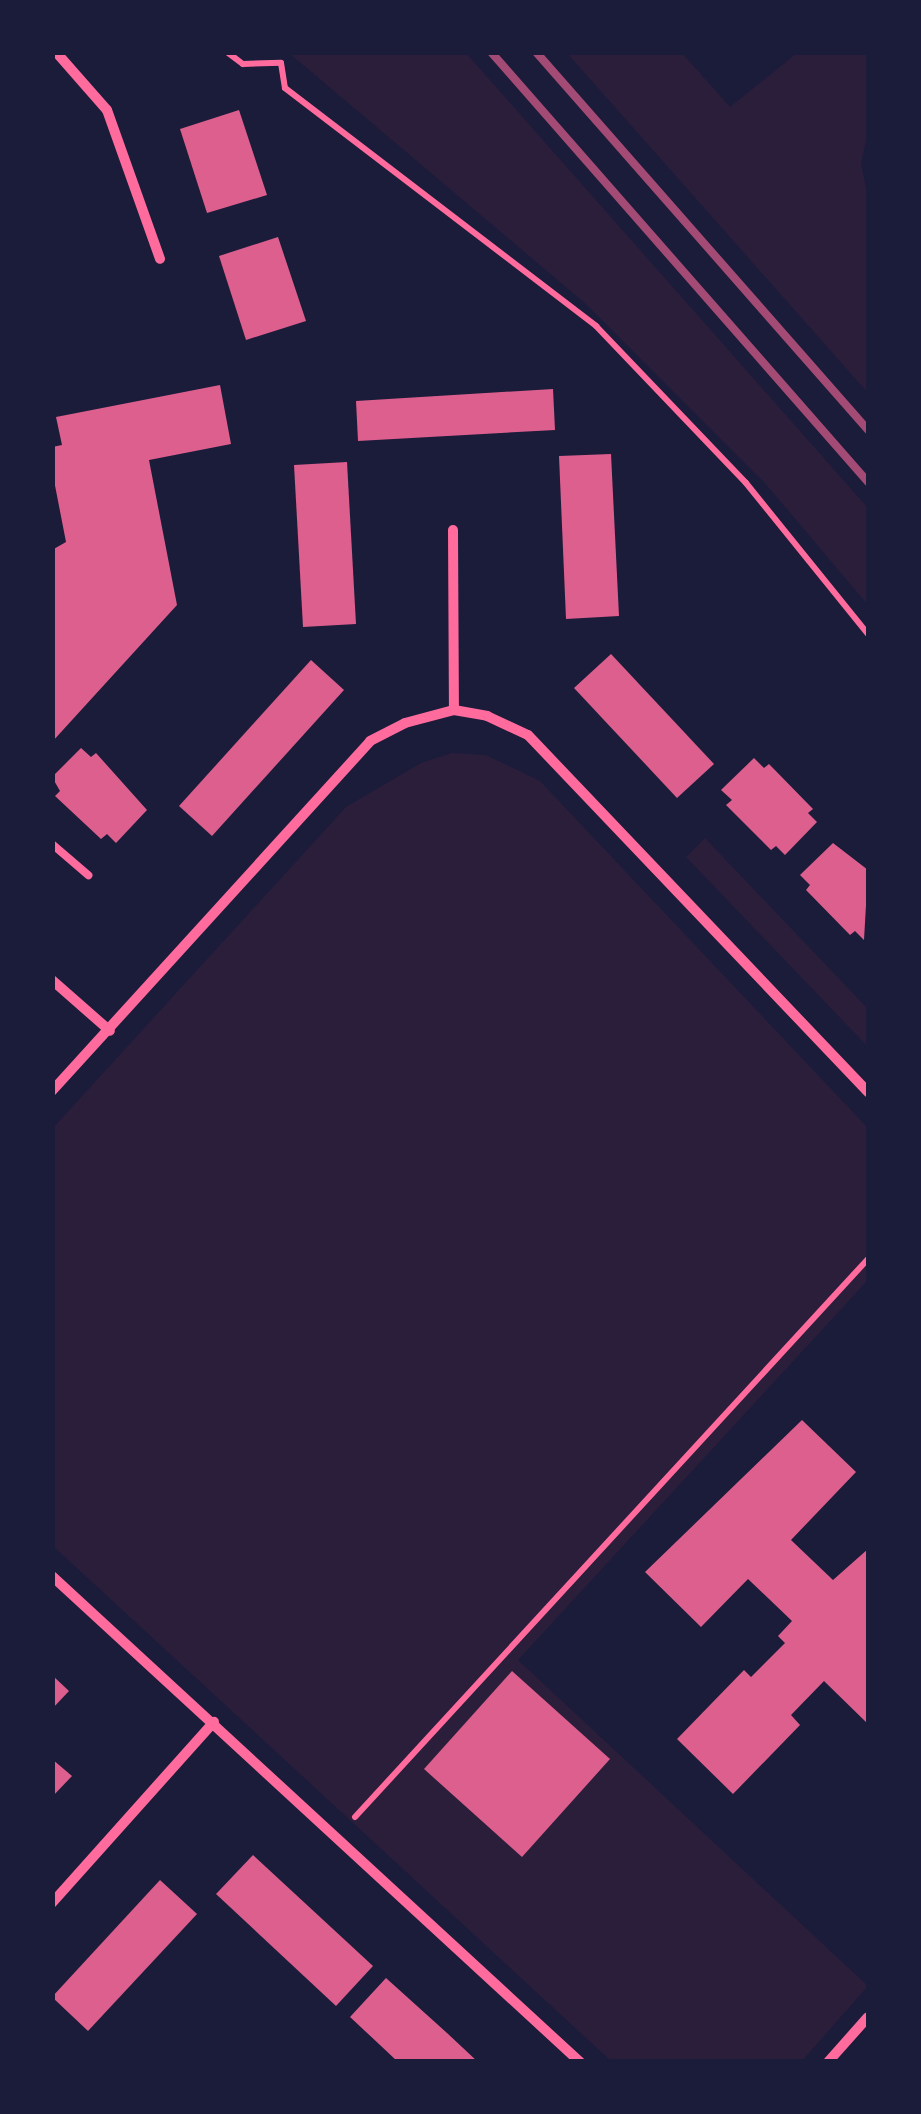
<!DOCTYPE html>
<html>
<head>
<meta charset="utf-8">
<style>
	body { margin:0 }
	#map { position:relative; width:921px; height:2114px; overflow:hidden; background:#1b1b3a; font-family:"DejaVu Sans",sans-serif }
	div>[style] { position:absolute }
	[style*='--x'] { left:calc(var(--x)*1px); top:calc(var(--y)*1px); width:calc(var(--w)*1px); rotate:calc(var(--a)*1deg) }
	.green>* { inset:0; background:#2a1e3b }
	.building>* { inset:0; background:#dd5f8e }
	.path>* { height:6px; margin:-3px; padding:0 3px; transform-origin:3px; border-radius:3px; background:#ff6b9d }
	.service>* { height:8px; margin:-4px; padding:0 4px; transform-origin:4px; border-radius:4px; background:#ff6b9d }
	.minor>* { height:10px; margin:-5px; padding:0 5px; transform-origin:5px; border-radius:5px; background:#ff6b9d }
	.rail>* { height:8px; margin:-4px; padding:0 4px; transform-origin:4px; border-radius:4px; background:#a44b75 }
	span { translate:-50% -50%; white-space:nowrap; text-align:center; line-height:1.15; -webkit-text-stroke:8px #1b1b3a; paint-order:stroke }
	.frame { position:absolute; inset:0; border:55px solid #1b1b3a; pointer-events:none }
</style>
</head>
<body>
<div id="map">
	<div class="green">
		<i style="clip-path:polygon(289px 53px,466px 53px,868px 508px,868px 605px,764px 482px,586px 304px)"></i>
		<i style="clip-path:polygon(567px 53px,682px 53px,730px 107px,797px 53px,868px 53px,868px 132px,861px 163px,868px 198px,868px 393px)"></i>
		<i style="clip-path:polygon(452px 753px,486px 755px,540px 781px,868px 1128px,868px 1280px,518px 1660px,868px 1986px,802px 2061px,611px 2061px,53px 1546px,52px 1129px,346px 807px,421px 763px)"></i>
		<i style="clip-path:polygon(705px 838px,868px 1009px,868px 1047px,686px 857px)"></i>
	</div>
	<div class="building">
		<i style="clip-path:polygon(239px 110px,267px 195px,207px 213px,180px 129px)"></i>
		<i style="clip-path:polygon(278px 237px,306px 321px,246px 340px,219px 256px)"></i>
		<i style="clip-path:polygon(220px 385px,231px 444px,149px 460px,177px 605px,52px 742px,52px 550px,66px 542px,52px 470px,52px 447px,62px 445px,56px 417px)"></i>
		<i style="clip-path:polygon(553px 389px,555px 430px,358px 441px,356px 401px)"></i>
		<i style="clip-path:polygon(611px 454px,619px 616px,566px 619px,559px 456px)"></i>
		<i style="clip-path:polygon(347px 462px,356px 624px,303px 627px,294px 465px)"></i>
		<i style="clip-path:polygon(611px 654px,714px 764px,677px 798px,574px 688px)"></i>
		<i style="clip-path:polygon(311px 660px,344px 690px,212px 836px,179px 806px)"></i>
		<i style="clip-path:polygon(81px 748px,91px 757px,96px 753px,147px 810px,116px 843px,107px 834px,101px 839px,55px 796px,60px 791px,52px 777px)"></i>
		<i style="clip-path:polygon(754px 758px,764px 768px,769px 764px,813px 809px,808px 813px,817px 822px,785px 855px,776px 846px,771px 850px,726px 805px,732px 800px,721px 790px)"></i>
		<i style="clip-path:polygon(833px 843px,868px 870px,864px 940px,855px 931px,850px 935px,806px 890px,810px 885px,800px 875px)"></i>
		<i style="clip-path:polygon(802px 1420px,856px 1472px,791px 1540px,833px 1580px,868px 1549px,868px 1724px,824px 1681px,791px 1715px,800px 1725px,733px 1794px,677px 1739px,744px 1670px,751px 1677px,785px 1643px,778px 1636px,792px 1621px,748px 1579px,701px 1627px,645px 1572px)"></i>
		<i style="clip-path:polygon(512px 1671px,610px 1759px,522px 1857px,424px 1769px)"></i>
		<i style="clip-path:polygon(52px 1675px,69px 1691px,52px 1709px)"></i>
		<i style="clip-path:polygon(52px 1759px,72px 1776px,52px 1797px)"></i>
		<i style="clip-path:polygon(253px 1855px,373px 1966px,336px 2006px,216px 1894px)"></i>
		<i style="clip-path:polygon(160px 1880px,197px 1914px,88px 2031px,52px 1997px)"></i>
		<i style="clip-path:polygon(386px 1978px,447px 2033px,478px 2062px,398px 2062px,380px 2045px,350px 2017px)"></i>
	</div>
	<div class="path">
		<i style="--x:227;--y:52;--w:20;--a:37"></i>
		<i style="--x:243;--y:64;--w:38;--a:-2"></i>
		<i style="--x:281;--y:63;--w:25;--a:81"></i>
		<i style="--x:285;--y:88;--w:392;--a:37.4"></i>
		<i style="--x:596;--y:326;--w:217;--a:46.3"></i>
		<i style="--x:746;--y:483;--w:194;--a:51.1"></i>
		<i style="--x:355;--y:1817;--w:758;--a:-47.41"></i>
	</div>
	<div class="service">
		<i style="--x:52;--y:844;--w:48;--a:40.7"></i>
	</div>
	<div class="minor">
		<i style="--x:56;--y:52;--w:77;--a:48.7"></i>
		<i style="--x:107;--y:110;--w:158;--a:70.4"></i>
		<i style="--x:453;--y:530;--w:180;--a:89.7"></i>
		<i style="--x:52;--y:980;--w:77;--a:41.3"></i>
		<i style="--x:52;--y:1091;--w:473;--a:-47.7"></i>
		<i style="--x:370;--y:741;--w:39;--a:-27"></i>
		<i style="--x:405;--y:723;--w:51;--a:-14.9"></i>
		<i style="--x:454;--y:710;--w:34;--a:10"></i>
		<i style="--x:487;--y:716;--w:45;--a:24.9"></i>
		<i style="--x:528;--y:735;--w:493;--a:46.4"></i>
		<i style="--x:52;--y:1576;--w:718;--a:42.63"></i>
		<i style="--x:52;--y:1903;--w:243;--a:-48.2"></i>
		<i style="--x:828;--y:2062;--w:60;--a:-48.4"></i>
	</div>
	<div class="rail">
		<i style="--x:491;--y:52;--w:572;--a:48.76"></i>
		<i style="--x:536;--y:52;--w:503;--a:48.71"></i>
	</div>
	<div class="frame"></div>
</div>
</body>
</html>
